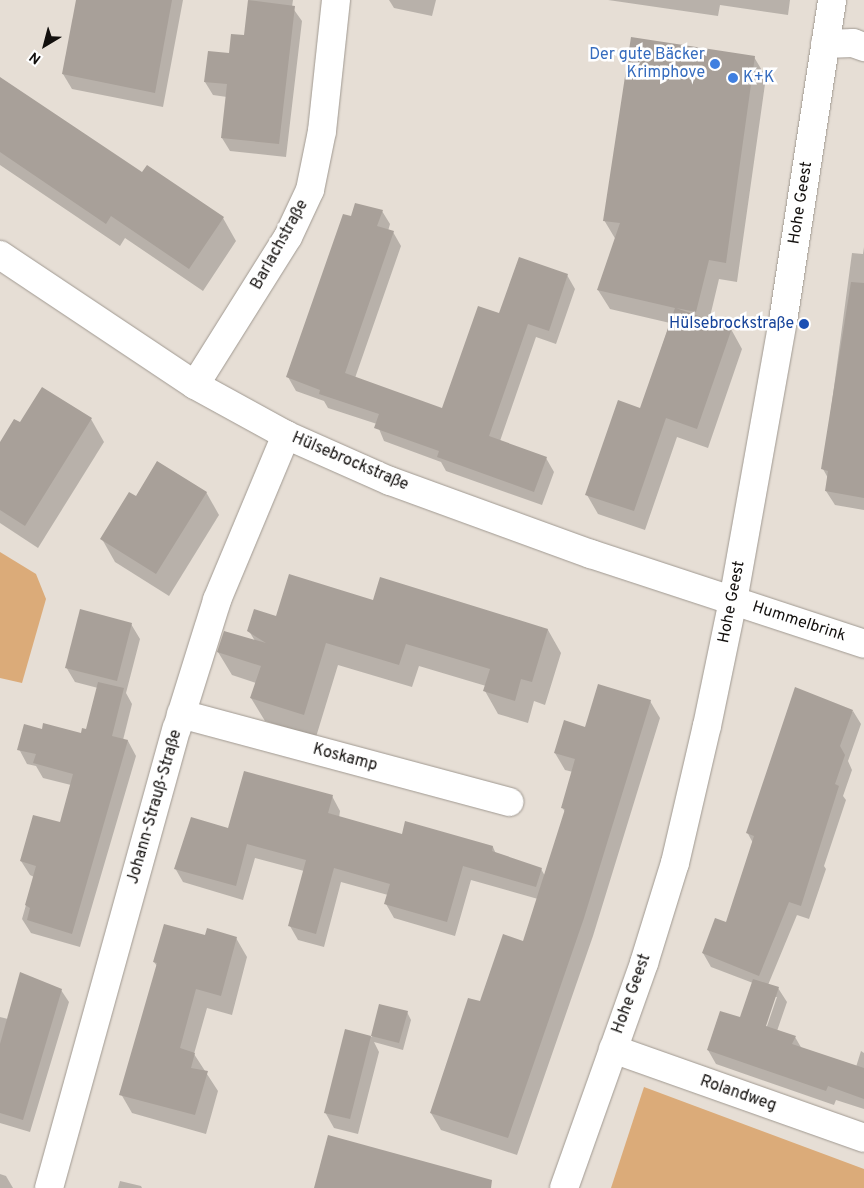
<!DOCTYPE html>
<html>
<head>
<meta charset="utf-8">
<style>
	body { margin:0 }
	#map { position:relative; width:864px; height:1188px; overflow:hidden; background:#e6ded5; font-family:Overpass,sans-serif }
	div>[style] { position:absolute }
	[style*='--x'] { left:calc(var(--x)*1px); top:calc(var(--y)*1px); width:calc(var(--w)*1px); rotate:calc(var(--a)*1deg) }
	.green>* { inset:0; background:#dbab79 }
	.shadow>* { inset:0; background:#0003 }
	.building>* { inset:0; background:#a8a099 }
	.roads { filter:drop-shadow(0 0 1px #a09991) drop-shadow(0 0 1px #a09991) }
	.minor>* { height:28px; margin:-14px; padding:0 14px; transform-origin:14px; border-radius:14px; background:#fff }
	.dots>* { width:14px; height:14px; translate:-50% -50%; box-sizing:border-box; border:2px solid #fff; border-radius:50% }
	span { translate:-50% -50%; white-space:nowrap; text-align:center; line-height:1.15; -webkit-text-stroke:5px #fff; paint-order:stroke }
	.shop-label { font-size:16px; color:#366cbe }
	.right { translate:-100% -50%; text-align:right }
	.left { translate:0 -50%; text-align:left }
	.street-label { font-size:16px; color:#120f0d }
	.transit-label { font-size:16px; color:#164399 }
	.north { position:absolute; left:20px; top:20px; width:50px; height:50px; -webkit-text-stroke:4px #fff; paint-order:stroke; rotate:217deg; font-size:14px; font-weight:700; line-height:20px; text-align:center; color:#120f0d }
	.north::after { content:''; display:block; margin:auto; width:18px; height:22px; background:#120f0d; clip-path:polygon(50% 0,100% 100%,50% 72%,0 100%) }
</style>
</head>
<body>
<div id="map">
	<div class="green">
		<i style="clip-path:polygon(0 552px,36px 574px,46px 599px,22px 683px,0 678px)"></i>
		<i style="clip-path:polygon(644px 1087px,864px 1169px,864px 1188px,611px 1188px)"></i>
	</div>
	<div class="shadow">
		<i style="clip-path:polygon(77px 0,183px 0,163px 107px,72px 89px,63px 74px)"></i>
		<i style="clip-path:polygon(249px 0,293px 0,292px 7px,302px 21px,286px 157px,230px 151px,222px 138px,227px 97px,213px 95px,205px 82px,245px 37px)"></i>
		<i style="clip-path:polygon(389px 0,436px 0,432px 16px,394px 8px)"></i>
		<i style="clip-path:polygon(608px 0,790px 0,788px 15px,720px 5px,718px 16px)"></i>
		<i style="clip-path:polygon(754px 57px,766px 77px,737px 282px,719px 279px,709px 321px,731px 329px,742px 349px,708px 448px,677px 437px,645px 530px,598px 514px,587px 495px,641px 409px,670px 323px,610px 309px,598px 290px,616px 240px,604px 220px)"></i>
		<i style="clip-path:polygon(0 78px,143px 174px,223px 218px,236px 241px,203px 291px,125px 238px,120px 246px,0 165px)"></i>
		<i style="clip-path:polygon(382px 211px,390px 224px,388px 231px,393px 232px,401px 246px,355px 378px,443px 410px,500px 315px,567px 275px,575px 289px,556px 344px,536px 337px,500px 441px,546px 458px,554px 472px,542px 505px,446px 471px,441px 462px,384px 441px,377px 424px,328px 408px,324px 401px,296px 391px,288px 377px,351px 218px)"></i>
		<i style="clip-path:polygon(864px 247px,864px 510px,835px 505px,826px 491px,828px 478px,823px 469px,852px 253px,863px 254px)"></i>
		<i style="clip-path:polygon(91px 419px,104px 442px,38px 548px,0 523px,0 444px,21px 423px)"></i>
		<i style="clip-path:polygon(206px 492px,219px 515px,169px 596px,115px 562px,102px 539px,136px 498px)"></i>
		<i style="clip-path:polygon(381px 579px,548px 630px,561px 653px,545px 705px,534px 701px,528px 723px,498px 714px,485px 691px,486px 686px,419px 666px,412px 687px,338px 665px,316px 737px,265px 721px,251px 698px,256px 683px,232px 675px,218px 652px,255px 641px,249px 631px,277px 618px,374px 601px)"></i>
		<i style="clip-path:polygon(131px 624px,140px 639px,126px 693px,132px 704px,123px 740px,128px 741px,136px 756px,80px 947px,31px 933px,22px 919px,34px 877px,30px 875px,21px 861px,61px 824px,71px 785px,43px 778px,36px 766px,27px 764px,19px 749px,43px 730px,82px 734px,87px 730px,98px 688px,75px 682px,66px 667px)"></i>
		<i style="clip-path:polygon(650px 701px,660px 718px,593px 936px,517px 1155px,441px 1130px,431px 1113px,481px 1003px,524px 943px,538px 899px,471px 880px,455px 936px,394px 918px,386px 904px,388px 895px,341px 882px,324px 947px,298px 940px,290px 926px,304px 871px,255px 858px,243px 900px,183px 882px,175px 868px,229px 830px,332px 796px,340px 811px,339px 818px,402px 836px,493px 847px,496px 854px,541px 869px,545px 876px,565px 812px,562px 807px,573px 772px,565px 770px,555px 753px,586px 728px)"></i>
		<i style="clip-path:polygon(evenodd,853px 711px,861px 724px,848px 761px,852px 770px,843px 796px,846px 800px,824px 866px,826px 869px,809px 919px,797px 915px,768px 985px,778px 988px,787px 1002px,777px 1031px,795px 1037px,802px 1049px,856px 1067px,861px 1051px,864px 1053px,864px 1109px,836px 1100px,834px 1105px,716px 1064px,708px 1050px,741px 1019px,753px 983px,711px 967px,703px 953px,727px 924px,753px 843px,747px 832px,853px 711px,775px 997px,777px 997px,765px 1032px,763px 1032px,775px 997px)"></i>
		<i style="clip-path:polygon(206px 937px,236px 938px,247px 957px,232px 1015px,207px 1008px,194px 1054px,218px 1091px,206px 1134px,132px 1113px,121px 1094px,157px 966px,154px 962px)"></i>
		<i style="clip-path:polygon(61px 990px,69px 1002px,30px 1132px,0 1123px,0 1017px,8px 1019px)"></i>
		<i style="clip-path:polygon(380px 1006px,407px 1012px,411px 1020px,403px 1050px,374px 1042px,379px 1052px,358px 1134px,334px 1128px,325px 1112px,346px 1030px,372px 1037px)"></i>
		<i style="clip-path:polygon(0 1174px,6px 1176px,13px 1188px,0 1188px)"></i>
		<i style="clip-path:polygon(120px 1181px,141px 1186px,142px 1188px,118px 1188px)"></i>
	</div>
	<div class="building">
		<i style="clip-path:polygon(76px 0,172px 0,155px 93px,62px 74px)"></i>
		<i style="clip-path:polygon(248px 0,295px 6px,279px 144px,221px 138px,227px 84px,204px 82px,208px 51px,229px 53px,231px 34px,244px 35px)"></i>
		<i style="clip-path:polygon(631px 37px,755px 56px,726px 263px,709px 260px,696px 312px,676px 308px,732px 328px,697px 429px,666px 418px,634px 511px,585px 495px,618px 400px,640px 408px,675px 308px,597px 290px,620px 223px,603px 221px)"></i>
		<i style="clip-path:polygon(0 77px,142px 172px,147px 165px,224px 217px,189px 269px,111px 216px,106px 224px,0 152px)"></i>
		<i style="clip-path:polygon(355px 203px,383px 210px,377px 226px,394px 231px,345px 373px,442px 408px,478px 306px,499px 313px,519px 257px,568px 274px,549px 331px,528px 324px,489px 436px,547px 457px,534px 492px,437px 457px,439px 451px,374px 428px,379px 414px,319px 394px,320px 390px,286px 377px,343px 214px,351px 216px)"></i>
		<i style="clip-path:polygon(851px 282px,864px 283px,864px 498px,825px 491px,828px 471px,821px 469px)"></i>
		<i style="clip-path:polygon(42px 387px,92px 418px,25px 526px,0 510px,0 442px,14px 419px,20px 422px)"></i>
		<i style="clip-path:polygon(157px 461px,207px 492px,156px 574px,100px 539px,129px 492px,136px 496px)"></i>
		<i style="clip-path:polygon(289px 574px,373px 600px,380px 577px,548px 629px,532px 682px,521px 679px,515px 701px,483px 691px,490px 669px,406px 644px,399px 665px,326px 643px,304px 715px,250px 698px,261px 666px,217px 652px,224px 631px,266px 643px,247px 631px,254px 609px,276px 616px)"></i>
		<i style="clip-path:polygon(80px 609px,132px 623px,117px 681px,65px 668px)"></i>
		<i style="clip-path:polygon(98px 682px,124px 688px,112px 736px,128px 740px,72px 934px,27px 920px,30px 908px,25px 905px,36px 866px,20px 861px,33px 815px,60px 822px,73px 774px,33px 763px,36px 754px,17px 750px,24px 724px,42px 729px,43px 723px,81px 733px,82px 728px,86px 729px)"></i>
		<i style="clip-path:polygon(598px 684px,651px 700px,584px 918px,508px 1138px,430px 1113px,468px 998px,480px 1001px,503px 934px,523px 941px,565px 809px,561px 808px,575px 759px,554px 753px,564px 720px,585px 727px)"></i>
		<i style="clip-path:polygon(795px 687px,853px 710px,840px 746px,845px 755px,835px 784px,839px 786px,801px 906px,789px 902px,759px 976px,702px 953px,715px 918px,726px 922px,754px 836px,746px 833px)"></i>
		<i style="clip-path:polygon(244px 771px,333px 795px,328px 813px,402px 834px,405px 821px,493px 846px,492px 851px,542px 868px,536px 887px,463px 866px,447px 922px,384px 904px,390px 884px,334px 868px,316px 934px,288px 926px,306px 860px,247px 844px,236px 886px,174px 869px,191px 817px,228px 828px)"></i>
		<i style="clip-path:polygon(164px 924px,205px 935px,207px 928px,237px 937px,221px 996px,196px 989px,180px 1048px,195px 1053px,191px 1068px,208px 1071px,195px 1115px,119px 1095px,157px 963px,153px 962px)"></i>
		<i style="clip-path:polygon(20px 972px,62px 989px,23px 1120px,0 1113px,0 1044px)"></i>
		<i style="clip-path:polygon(753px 979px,779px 987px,766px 1026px,796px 1036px,792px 1044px,864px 1068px,864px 1099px,828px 1086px,826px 1091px,707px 1050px,720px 1011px,740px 1017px)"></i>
		<i style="clip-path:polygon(379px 1004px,408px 1011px,399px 1043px,371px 1036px)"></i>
		<i style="clip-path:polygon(345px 1029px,371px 1036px,350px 1119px,324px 1113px)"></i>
		<i style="clip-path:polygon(328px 1135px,492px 1180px,491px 1188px,314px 1188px)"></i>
	</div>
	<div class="roads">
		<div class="minor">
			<i style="--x:825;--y:44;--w:28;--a:-2"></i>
			<i style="--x:853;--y:43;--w:12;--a:20"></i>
			<i style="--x:0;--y:255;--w:234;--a:33.7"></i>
			<i style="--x:195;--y:385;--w:104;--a:28.8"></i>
			<i style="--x:286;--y:435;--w:114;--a:23.9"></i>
			<i style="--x:390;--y:481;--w:214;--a:20"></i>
			<i style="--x:591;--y:554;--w:287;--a:18.2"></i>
			<i style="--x:195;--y:385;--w:175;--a:-57.9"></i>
			<i style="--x:288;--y:237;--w:52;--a:-64.9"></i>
			<i style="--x:310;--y:190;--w:60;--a:-78.5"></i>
			<i style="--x:322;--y:131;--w:132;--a:-83.9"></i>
			<i style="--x:181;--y:714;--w:340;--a:15"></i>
			<i style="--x:613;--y:1049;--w:266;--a:19.5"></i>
			<i style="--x:49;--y:1188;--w:477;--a:-74.5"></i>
			<i style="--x:177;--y:728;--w:134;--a:-72.6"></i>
			<i style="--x:217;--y:600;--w:179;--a:-67.3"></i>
			<i style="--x:564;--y:1188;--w:239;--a:-70.4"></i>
			<i style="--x:644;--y:963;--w:105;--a:-72.8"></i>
			<i style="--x:675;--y:863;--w:141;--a:-76.9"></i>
			<i style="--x:707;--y:726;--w:128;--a:-78.3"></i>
			<i style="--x:733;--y:601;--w:284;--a:-79.9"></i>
			<i style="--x:783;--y:321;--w:325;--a:-81.3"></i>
		</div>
	</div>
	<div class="dots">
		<i style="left:715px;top:64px;background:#3f7fe0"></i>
		<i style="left:733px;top:78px;background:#3f7fe0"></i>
		<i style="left:804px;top:324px;background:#1a4fb4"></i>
	</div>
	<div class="shop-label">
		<span class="right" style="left:705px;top:64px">Der gute Bäcker<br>Krimphove</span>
		<span class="left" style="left:743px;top:78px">K+K</span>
	</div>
	<div class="street-label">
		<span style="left:801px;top:203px;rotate:-81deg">Hohe Geest</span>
		<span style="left:280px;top:245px;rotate:-61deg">Barlachstraße</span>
		<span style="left:350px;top:462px;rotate:23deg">Hülsebrockstraße</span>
		<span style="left:732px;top:602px;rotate:-79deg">Hohe Geest</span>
		<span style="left:799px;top:622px;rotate:18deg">Hummelbrink</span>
		<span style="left:345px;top:758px;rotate:15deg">Koskamp</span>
		<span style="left:155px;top:807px;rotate:-74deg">Johann-Strauß-Straße</span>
		<span style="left:632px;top:994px;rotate:-70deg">Hohe Geest</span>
		<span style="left:738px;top:1094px;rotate:19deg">Rolandweg</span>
	</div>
	<div class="transit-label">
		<span class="right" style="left:794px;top:324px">Hülsebrockstraße</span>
	</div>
	<div class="north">N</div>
</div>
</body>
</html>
